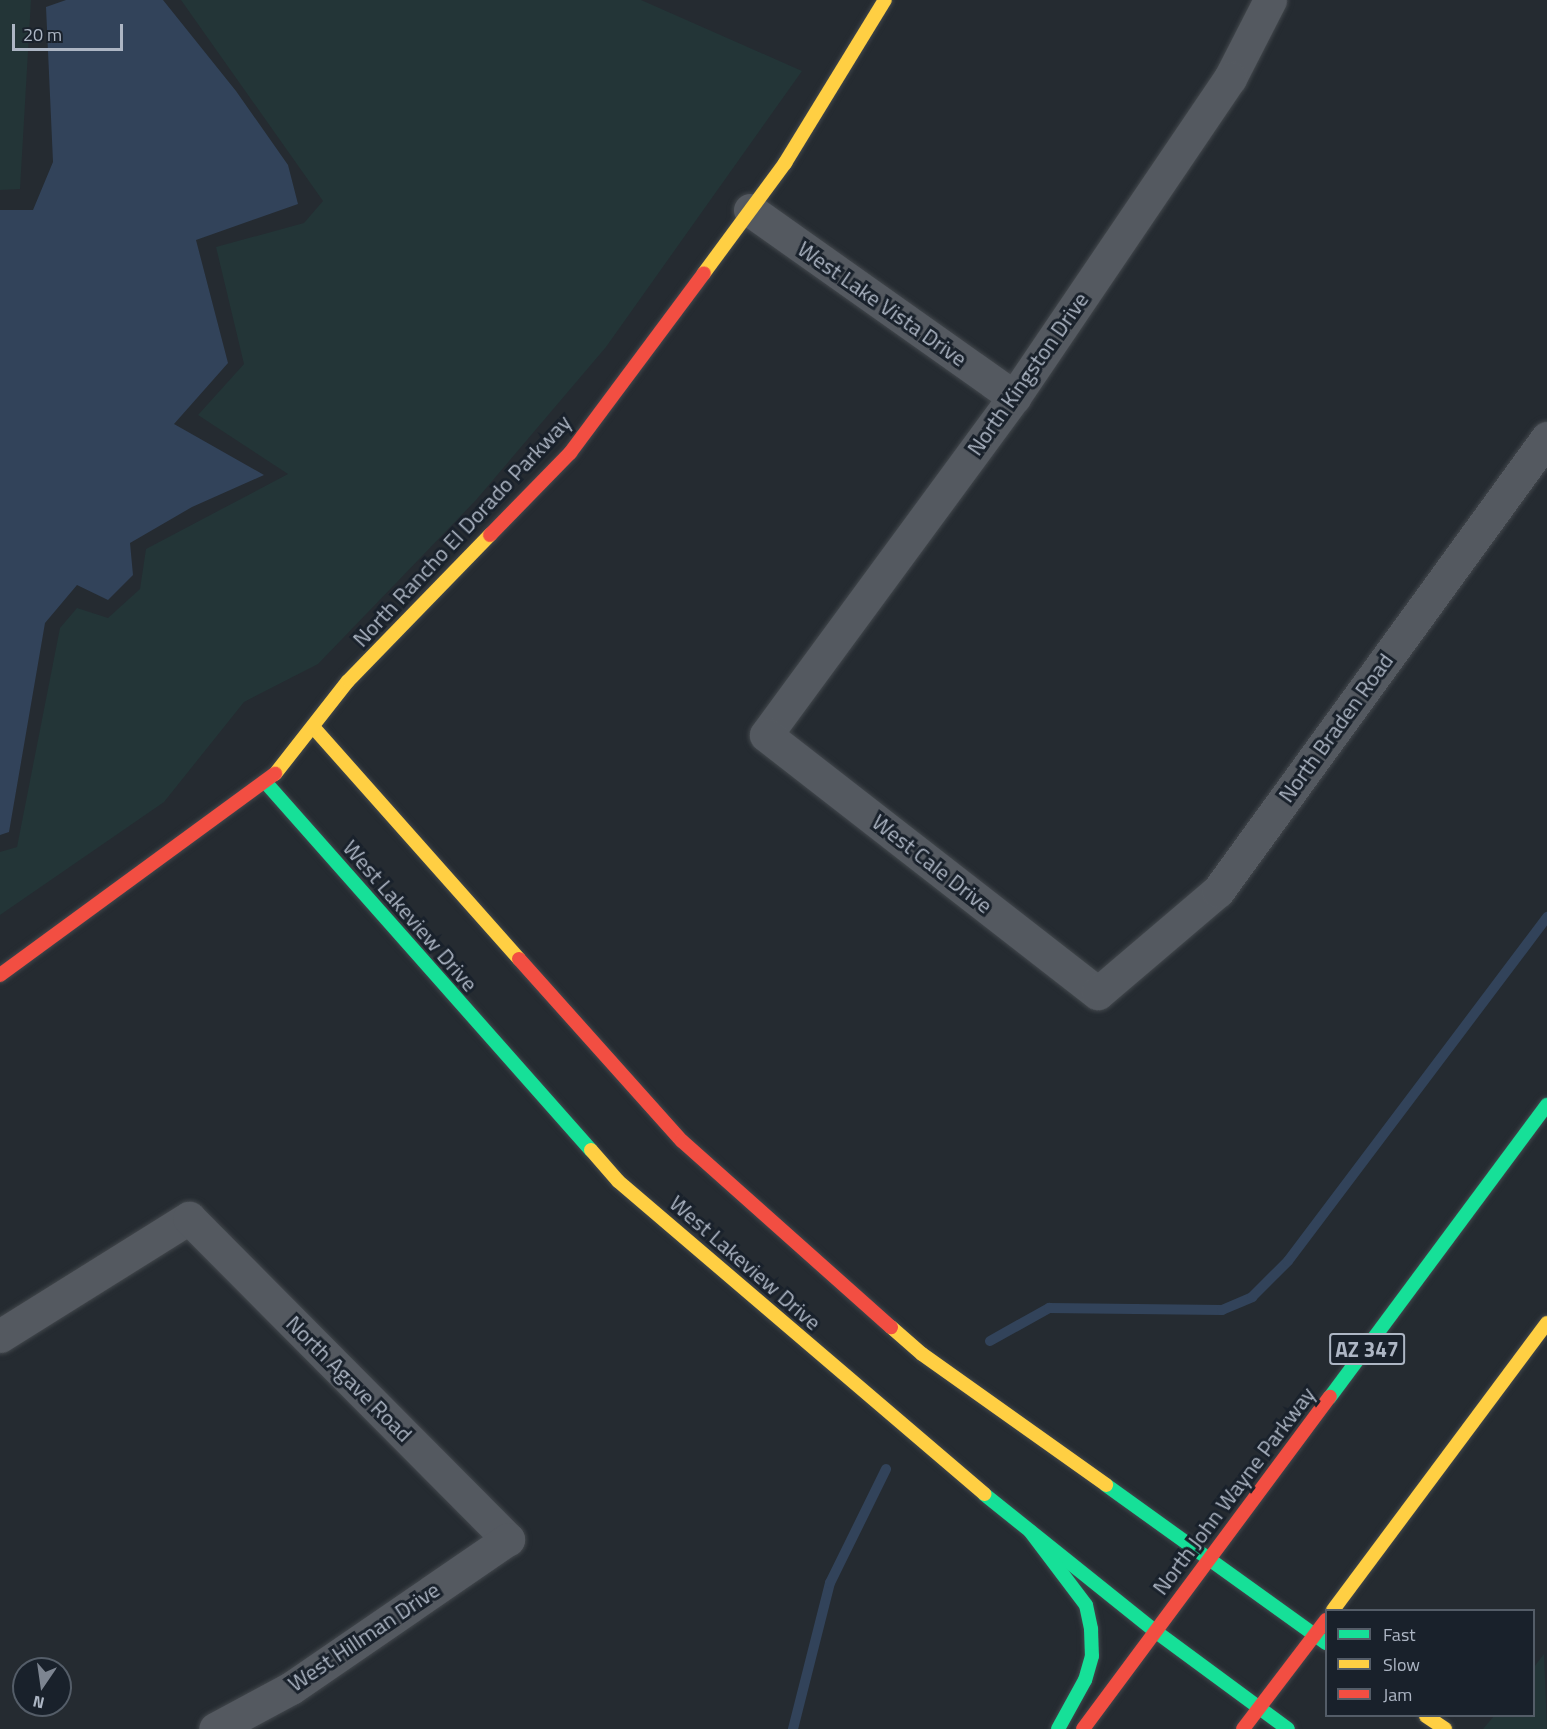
<!DOCTYPE html>
<html>
<head>
<meta charset="utf-8">
<style>
	body { margin:0 }
	#map { position:relative; width:1547px; height:1729px; overflow:hidden; background:#252b31; font-family:"Titillium Web",sans-serif }
	div>[style] { position:absolute }
	[style*='--x'] { left:calc(var(--x)*1px); top:calc(var(--y)*1px); width:calc(var(--w)*1px); rotate:calc(var(--a)*1deg) }
	.green>* { inset:0; background:#233537 }
	.water>* { inset:0; background:#32435a }
	.stream>* { height:10px; margin:-5px; padding:0 5px; transform-origin:5px; border-radius:5px; background:#32435a }
	.roads { filter:drop-shadow(0 0 2px #42474c) drop-shadow(0 0 2px #42474c) }
	.street>* { height:33px; margin:-16.5px; padding:0 16.5px; transform-origin:16.5px; border-radius:16.5px; background:#545960 }
	.fast>* { height:14px; margin:-7px; padding:0 7px; transform-origin:7px; border-radius:7px; background:#16e098 }
	.slow>* { height:14px; margin:-7px; padding:0 7px; transform-origin:7px; border-radius:7px; background:#ffcf43 }
	.jam>* { height:14px; margin:-7px; padding:0 7px; transform-origin:7px; border-radius:7px; background:#f24e42 }
	span { translate:-50% -50%; white-space:nowrap; text-align:center; line-height:1.15; -webkit-text-stroke:6px #19212b; paint-order:stroke }
	.shield-label span { padding:2px 4px; background:#19212b; border:2px solid; border-radius:4px; -webkit-text-stroke-width:0 }
	.shield-label { font-size:21px; color:#adb6c4; font-weight:700 }
	.street-label { font-size:22px; color:#adb6c4 }
	.legend { position:absolute; left:1325px; top:1609px; width:210px; height:108px; box-sizing:border-box; background:#19212b; border:2px solid #545d68; margin:0; padding:8px 10px; list-style:none; font-size:18px; color:#adb6c4 }
	.legend li { display:flex; align-items:center; gap:12px; height:30px }
	.legend b { width:30px; border:2px solid #545d68 }
	.north { position:absolute; left:12px; top:1657px; width:60px; height:60px; box-sizing:border-box; background:#19212b; border:2px solid #545d68; border-radius:50%; rotate:193deg; font-size:16px; font-weight:700; line-height:24px; text-align:center; color:#adb6c4 }
	.north::after { content:''; display:block; margin:auto; width:21px; height:27px; background:#7d8591; clip-path:polygon(50% 0,100% 100%,50% 72%,0 100%) }
	.scale { position:absolute; left:12px; top:24px; width:111px; height:27px; box-sizing:border-box; border:3px solid #adb6c4; border-top:0; padding-left:8px; font-size:18px; line-height:21px; white-space:nowrap; color:#adb6c4; -webkit-text-stroke:4px #19212b; paint-order:stroke }
</style>
</head>
<body>
<div id="map">
	<div class="green">
		<i style="clip-path:polygon(0 0,31px 0,20px 189px,0 190px)"></i>
		<i style="clip-path:polygon(181px 0,641px 0,802px 71px,606px 347px,476px 500px,318px 664px,244px 702px,164px 802px,0 915px,0 852px,17px 847px,60px 628px,77px 608px,108px 618px,140px 589px,146px 549px,288px 474px,198px 415px,244px 364px,216px 247px,304px 223px,323px 201px)"></i>
		<i style="clip-path:polygon(1544px 1654px,1547px 1729px,1483px 1729px,1494px 1716px,1534px 1716px,1534px 1667px)"></i>
	</div>
	<div class="water">
		<i style="clip-path:polygon(66px 0,163px 0,236px 91px,288px 165px,298px 204px,196px 240px,228px 363px,174px 424px,264px 475px,192px 507px,130px 543px,133px 575px,108px 600px,77px 585px,45px 623px,9px 832px,0 835px,0 210px,33px 210px,53px 162px,46px 7px)"></i>
	</div>
	<div class="stream">
		<i style="--x:990;--y:1341;--w:68;--a:-29.2"></i>
		<i style="--x:1049;--y:1308;--w:173;--a:0.7"></i>
		<i style="--x:1222;--y:1310;--w:33;--a:-23"></i>
		<i style="--x:1252;--y:1297;--w:51;--a:-45"></i>
		<i style="--x:1288;--y:1261;--w:431;--a:-53"></i>
		<i style="--x:793;--y:1729;--w:151;--a:-75.8"></i>
		<i style="--x:830;--y:1583;--w:127;--a:-63.8"></i>
	</div>
	<div class="roads">
		<div class="street">
			<i style="--x:1270;--y:0;--w:88;--a:117.1"></i>
			<i style="--x:1230;--y:78;--w:385;--a:124.1"></i>
			<i style="--x:1014;--y:397;--w:419;--a:126.3"></i>
			<i style="--x:766;--y:735;--w:420;--a:37.9"></i>
			<i style="--x:1098;--y:993;--w:157;--a:-40.4"></i>
			<i style="--x:1218;--y:891;--w:560;--a:-54.01"></i>
			<i style="--x:750;--y:210;--w:324;--a:35.3"></i>
			<i style="--x:0;--y:1336;--w:223;--a:-32"></i>
			<i style="--x:189;--y:1218;--w:453;--a:45.2"></i>
			<i style="--x:508;--y:1539;--w:263;--a:145.5"></i>
			<i style="--x:291;--y:1688;--w:86;--a:151.7"></i>
		</div>
		<div class="fast">
			<i style="--x:267;--y:784;--w:489;--a:48.5"></i>
			<i style="--x:1330;--y:1397;--w:364;--a:-53.4"></i>
			<i style="--x:1106;--y:1485;--w:271;--a:35.7"></i>
			<i style="--x:984;--y:1494;--w:219;--a:38.7"></i>
			<i style="--x:1155;--y:1631;--w:165;--a:36.4"></i>
			<i style="--x:1030;--y:1531;--w:93;--a:52.9"></i>
			<i style="--x:1086;--y:1605;--w:25;--a:78"></i>
			<i style="--x:1091;--y:1629;--w:27;--a:88"></i>
			<i style="--x:1092;--y:1656;--w:25;--a:106"></i>
			<i style="--x:1085;--y:1680;--w:56;--a:118.9"></i>
		</div>
		<div class="slow">
			<i style="--x:704;--y:273;--w:137;--a:-53.6"></i>
			<i style="--x:785;--y:163;--w:191;--a:-58.5"></i>
			<i style="--x:314;--y:728;--w:309;--a:48.4"></i>
			<i style="--x:275;--y:774;--w:118;--a:-51.9"></i>
			<i style="--x:348;--y:681;--w:204;--a:-45.8"></i>
			<i style="--x:591;--y:1150;--w:41;--a:48.9"></i>
			<i style="--x:618;--y:1181;--w:482;--a:40.5"></i>
			<i style="--x:891;--y:1327;--w:41;--a:41.1"></i>
			<i style="--x:922;--y:1354;--w:226;--a:35.4"></i>
			<i style="--x:1333;--y:1610;--w:358;--a:-53.3"></i>
			<i style="--x:1426;--y:1716;--w:23;--a:34"></i>
		</div>
		<div class="jam">
			<i style="--x:490;--y:535;--w:115;--a:-45.7"></i>
			<i style="--x:570;--y:453;--w:224;--a:-53.3"></i>
			<i style="--x:519;--y:959;--w:244;--a:48.2"></i>
			<i style="--x:682;--y:1141;--w:280;--a:41.7"></i>
			<i style="--x:0;--y:975;--w:341;--a:-36.2"></i>
			<i style="--x:1083;--y:1729;--w:414;--a:-53.4"></i>
			<i style="--x:1243;--y:1729;--w:137;--a:-52.7"></i>
		</div>
	</div>
	<div class="shield-label">
		<span style="left:1367px;top:1349px">AZ 347</span>
	</div>
	<div class="street-label">
		<span style="left:882px;top:304px;rotate:35deg">West Lake Vista Drive</span>
		<span style="left:1028px;top:374px;rotate:-55deg">North Kingston Drive</span>
		<span style="left:462px;top:531px;rotate:-47deg">North Rancho El Dorado Parkway</span>
		<span style="left:1336px;top:728px;rotate:-54deg">North Braden Road</span>
		<span style="left:932px;top:864px;rotate:38deg">West Cale Drive</span>
		<span style="left:410px;top:916px;rotate:49deg">West Lakeview Drive</span>
		<span style="left:745px;top:1263px;rotate:41deg">West Lakeview Drive</span>
		<span style="left:349px;top:1379px;rotate:45deg">North Agave Road</span>
		<span style="left:1234px;top:1491px;rotate:-53deg">North John Wayne Parkway</span>
		<span style="left:364px;top:1637px;rotate:-34deg">West Hillman Drive</span>
	</div>
	<ul class="legend">
	<li><b style="height:8px;background:#16e098"></b>Fast</li>
	<li><b style="height:8px;background:#ffcf43"></b>Slow</li>
	<li><b style="height:8px;background:#f24e42"></b>Jam</li>
	</ul>
	<div class="north">N</div>
	<div class="scale">20 m</div>
</div>
</body>
</html>
